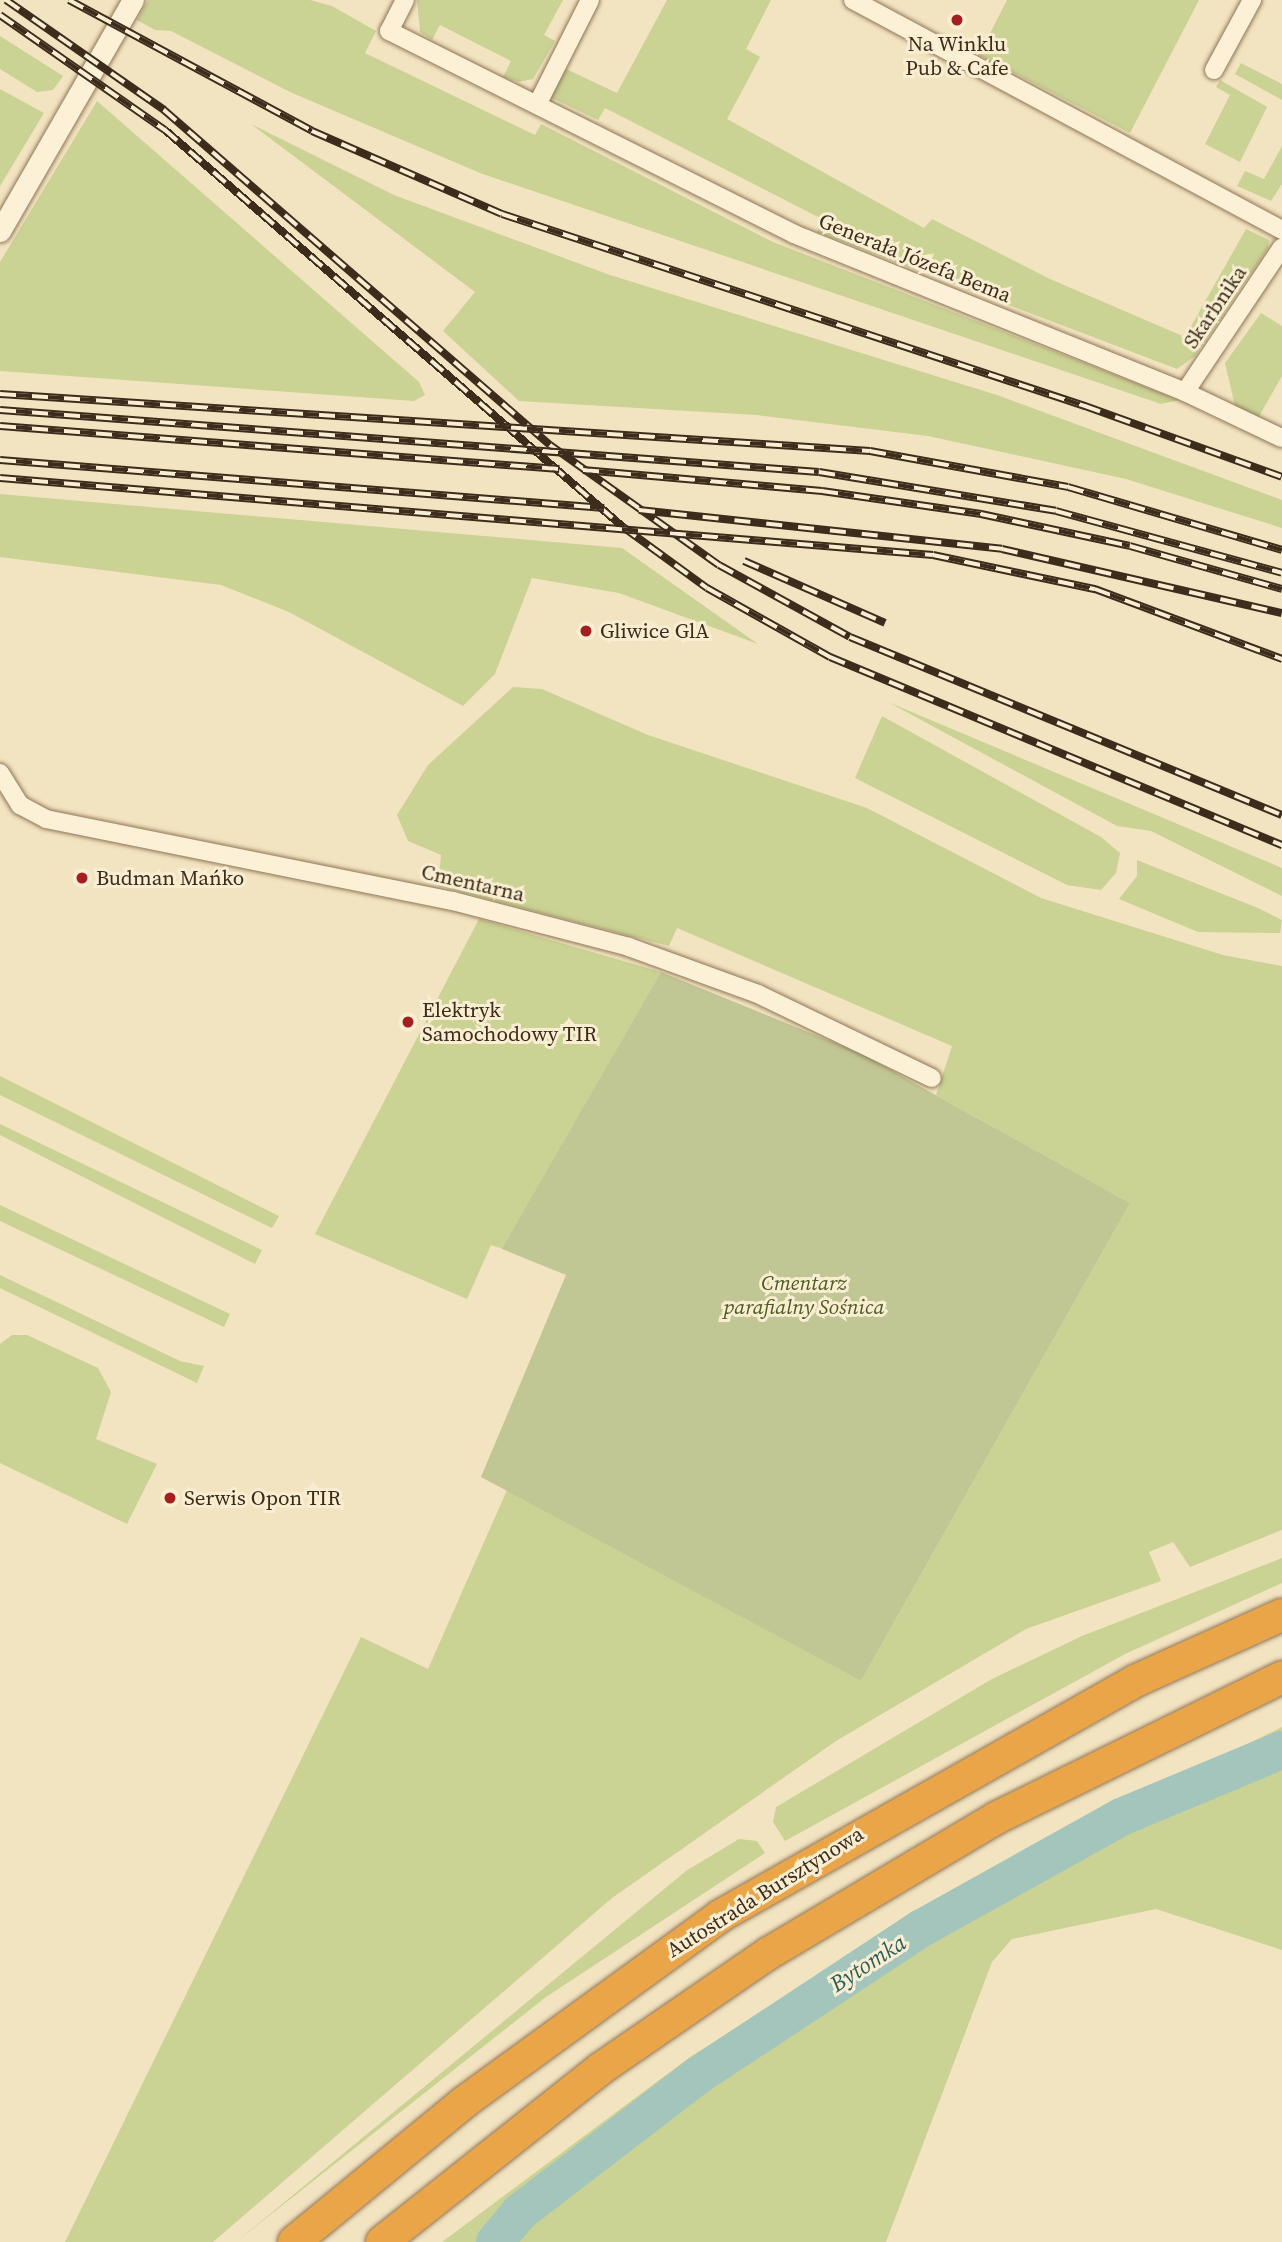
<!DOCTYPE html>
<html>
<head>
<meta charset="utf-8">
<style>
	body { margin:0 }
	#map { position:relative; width:1282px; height:2242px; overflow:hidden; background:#f3e4c1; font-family:"Source Serif 4",serif }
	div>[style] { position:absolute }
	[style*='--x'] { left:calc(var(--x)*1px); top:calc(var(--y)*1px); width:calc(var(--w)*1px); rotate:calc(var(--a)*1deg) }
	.green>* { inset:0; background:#cad294 }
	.cemetery>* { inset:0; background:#c0c694 }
	.river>* { height:38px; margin:-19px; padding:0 19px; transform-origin:19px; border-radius:19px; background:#a4c5bb }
	.roads { filter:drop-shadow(0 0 2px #8f7556) drop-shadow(0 0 2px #8f7556) }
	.minor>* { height:18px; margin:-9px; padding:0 9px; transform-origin:9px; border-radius:9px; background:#fcf1d6 }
	.tertiary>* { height:21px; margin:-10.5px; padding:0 10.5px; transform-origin:10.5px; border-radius:10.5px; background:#fcf1d6 }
	.motorway>* { height:32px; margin:-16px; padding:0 16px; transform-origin:16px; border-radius:16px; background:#eba549 }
	.rail>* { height:8px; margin-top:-4px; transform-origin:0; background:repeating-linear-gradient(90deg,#f9eed2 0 16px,#3d2c1c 0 32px); box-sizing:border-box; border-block:2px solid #3d2c1c }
	.dots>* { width:19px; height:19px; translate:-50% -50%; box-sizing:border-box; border:4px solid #f9eed2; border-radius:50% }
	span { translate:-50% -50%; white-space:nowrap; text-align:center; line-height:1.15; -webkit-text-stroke:6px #f9eed2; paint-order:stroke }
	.poi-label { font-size:21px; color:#3d2c1c }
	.left { translate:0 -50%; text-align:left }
	.street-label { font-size:21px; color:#3d2c1c }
	.park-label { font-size:21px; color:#4c5b21; font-style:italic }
	.water-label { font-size:23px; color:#2a5e5b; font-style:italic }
</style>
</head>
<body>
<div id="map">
	<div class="green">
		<i style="clip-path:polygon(148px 0,310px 0,332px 6px,376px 31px,365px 53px,535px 135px,541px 124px,773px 242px,1179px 400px,1161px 404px,480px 173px,290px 92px,171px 31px,155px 30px,137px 20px)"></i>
		<i style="clip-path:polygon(417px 0,563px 0,544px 35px,555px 41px,533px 79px,518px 82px,503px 77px,511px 61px,440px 25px,432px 40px,420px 32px)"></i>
		<i style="clip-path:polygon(667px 0,771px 0,746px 49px,760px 57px,727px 119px,924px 228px,932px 219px,1050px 279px,1185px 337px,1246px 229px,1269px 240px,1268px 248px,1195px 356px,1177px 369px,817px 232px,822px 219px,605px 108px,598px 120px,548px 96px,564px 68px,617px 93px)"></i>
		<i style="clip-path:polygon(1007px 0,1199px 0,1130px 133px,979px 55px)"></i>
		<i style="clip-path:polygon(0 36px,63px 76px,53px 90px,37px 92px,0 69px)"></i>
		<i style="clip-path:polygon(1241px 63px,1282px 84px,1282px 100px,1235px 74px)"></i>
		<i style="clip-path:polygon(1220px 80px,1267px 107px,1240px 162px,1205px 144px,1230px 95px,1216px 87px)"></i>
		<i style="clip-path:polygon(0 89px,44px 113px,0 186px)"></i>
		<i style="clip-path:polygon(97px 101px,419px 382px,425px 395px,414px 401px,0 371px,0 262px)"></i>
		<i style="clip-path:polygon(251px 124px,394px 195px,610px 275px,997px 395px,1282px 500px,1282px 528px,1126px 479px,928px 436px,756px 415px,519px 401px,443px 331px,475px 292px)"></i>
		<i style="clip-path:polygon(1282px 146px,1282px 184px,1271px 201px,1237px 186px,1245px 171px,1264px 179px)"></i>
		<i style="clip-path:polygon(1261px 313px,1282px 326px,1282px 376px,1257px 420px,1236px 410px,1225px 363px)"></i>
		<i style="clip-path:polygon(0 494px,622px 548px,758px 644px,619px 593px,532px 578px,495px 674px,463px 706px,289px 612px,221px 585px,0 557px)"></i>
		<i style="clip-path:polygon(513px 687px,542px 689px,648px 735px,867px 808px,1041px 898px,1223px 955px,1282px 966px,1282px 1530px,1190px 1567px,1173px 1542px,1149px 1552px,1161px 1581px,1026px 1629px,836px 1741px,612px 1898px,213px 2242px,65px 2242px,361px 1637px,428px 1669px,507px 1490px,861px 1681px,1130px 1203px,936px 1095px,952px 1046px,677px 928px,669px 946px,438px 886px,441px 855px,408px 841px,397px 815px,428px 765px)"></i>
		<i style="clip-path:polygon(888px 702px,1282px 868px,1282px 896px,1151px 831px,1117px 826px)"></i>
		<i style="clip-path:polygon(882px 716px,1101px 837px,1120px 853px,1116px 873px,1101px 890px,1067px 885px,855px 778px)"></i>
		<i style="clip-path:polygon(1137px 860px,1258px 908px,1282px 920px,1280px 933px,1198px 932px,1119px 899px,1137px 876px)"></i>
		<i style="clip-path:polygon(479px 919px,661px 972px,503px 1249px,491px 1245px,467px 1299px,315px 1234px)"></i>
		<i style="clip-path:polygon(0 1076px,279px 1216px,272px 1228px,0 1095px)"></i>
		<i style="clip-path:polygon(0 1124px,262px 1250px,255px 1264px,0 1135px)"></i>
		<i style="clip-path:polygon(0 1205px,230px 1314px,224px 1327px,0 1221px)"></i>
		<i style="clip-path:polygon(0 1275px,180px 1361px,204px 1366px,197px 1383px,0 1288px)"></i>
		<i style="clip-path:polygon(12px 1335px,27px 1335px,98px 1368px,111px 1392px,96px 1439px,157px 1464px,127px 1524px,0 1463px,0 1344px)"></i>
		<i style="clip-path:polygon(1282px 1558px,1282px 1583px,1125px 1654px,785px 1841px,773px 1822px,776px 1807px,992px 1679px,1082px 1636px)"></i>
		<i style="clip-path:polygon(1282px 1727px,1282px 1950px,1156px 1909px,1012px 1939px,992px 1962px,886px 2242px,442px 2242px,690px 2057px,848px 1957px,1025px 1853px)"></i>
		<i style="clip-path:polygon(739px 1839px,757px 1841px,765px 1853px,546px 1997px,236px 2242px,686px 1871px)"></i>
	</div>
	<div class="cemetery">
		<i style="clip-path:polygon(661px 972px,862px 1054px,1130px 1203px,861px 1681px,481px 1477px,566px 1275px,502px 1249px)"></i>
	</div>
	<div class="river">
		<i style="--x:495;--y:2242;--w:39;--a:-50"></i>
		<i style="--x:520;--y:2212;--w:223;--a:-37.5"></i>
		<i style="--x:697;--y:2076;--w:267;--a:-33.4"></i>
		<i style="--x:920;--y:1929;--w:230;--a:-29.1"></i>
		<i style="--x:1121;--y:1817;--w:174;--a:-22.6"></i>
	</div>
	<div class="roads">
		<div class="minor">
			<i style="--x:405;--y:0;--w:35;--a:117"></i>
			<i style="--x:389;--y:31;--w:453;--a:26.6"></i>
			<i style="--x:794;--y:234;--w:422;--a:22"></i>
			<i style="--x:1185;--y:392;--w:107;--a:25.4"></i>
			<i style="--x:853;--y:0;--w:487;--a:28.2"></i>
			<i style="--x:1214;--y:70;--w:80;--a:-61.5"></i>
			<i style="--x:538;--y:103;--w:115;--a:-63.2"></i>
			<i style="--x:1185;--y:392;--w:174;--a:-56.2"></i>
			<i style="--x:0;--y:773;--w:38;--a:58"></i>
			<i style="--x:20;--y:805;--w:30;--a:28"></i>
			<i style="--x:46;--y:819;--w:415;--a:11.4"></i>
			<i style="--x:453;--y:901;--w:182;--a:14.6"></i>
			<i style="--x:629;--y:947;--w:137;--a:20"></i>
			<i style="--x:758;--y:994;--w:193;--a:25.8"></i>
		</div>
		<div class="tertiary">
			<i style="--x:0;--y:231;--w:267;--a:-60.1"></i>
		</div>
		<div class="motorway">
			<i style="--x:294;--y:2242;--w:219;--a:-39.4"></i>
			<i style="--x:463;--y:2103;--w:318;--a:-36"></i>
			<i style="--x:720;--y:1916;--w:477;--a:-29.5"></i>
			<i style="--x:1135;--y:1681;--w:161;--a:-24.2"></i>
			<i style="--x:382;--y:2242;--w:278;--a:-38.4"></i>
			<i style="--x:600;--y:2069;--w:205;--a:-34.5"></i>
			<i style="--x:769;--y:1953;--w:264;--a:-30.7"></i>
			<i style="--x:996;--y:1818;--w:319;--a:-26.2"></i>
		</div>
	</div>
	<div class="rail">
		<i style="--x:6;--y:0;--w:193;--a:34.8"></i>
		<i style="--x:164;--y:110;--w:511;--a:40.95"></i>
		<i style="--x:550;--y:445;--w:207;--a:35.4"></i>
		<i style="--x:719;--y:565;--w:149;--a:28.8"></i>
		<i style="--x:850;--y:637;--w:467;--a:22.4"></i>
		<i style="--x:69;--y:0;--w:276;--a:28.3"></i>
		<i style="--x:312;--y:131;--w:207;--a:23.6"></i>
		<i style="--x:502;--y:214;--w:614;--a:18.23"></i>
		<i style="--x:1085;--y:406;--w:209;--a:19.8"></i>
		<i style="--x:0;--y:15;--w:201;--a:34.9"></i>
		<i style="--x:165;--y:130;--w:606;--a:40.92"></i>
		<i style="--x:623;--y:527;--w:104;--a:36"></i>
		<i style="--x:707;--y:588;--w:141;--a:29.3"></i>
		<i style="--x:830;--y:657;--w:490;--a:22.6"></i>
		<i style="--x:0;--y:394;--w:872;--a:3.75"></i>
		<i style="--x:870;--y:451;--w:201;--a:10.3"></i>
		<i style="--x:1068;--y:487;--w:223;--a:16.4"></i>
		<i style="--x:0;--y:410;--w:821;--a:4.33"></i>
		<i style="--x:819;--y:472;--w:240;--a:9.3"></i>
		<i style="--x:1056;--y:511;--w:234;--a:15.3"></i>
		<i style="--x:0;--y:426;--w:561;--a:4.4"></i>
		<i style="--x:0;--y:460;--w:606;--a:4.54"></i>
		<i style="--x:583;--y:470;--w:240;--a:5"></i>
		<i style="--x:822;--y:491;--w:161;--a:8.2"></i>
		<i style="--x:981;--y:514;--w:152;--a:12.1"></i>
		<i style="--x:1130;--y:546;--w:158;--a:15.8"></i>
		<i style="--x:0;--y:478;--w:936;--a:4.72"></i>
		<i style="--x:933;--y:555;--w:166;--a:11.9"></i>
		<i style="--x:1095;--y:589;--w:200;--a:20.5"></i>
		<i style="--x:639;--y:510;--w:365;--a:6.1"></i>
		<i style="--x:1002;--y:549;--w:287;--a:12.9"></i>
		<i style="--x:744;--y:561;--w:154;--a:23.7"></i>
	</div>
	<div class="dots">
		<i style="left:957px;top:20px;background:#a42020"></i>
		<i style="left:586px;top:631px;background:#a42020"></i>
		<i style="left:82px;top:878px;background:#a42020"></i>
		<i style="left:408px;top:1022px;background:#a42020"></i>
		<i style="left:170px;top:1498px;background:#a42020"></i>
	</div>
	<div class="poi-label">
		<span style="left:957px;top:56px">Na Winklu<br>Pub &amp; Cafe</span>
		<span class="left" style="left:600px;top:631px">Gliwice GlA</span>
		<span class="left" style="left:96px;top:878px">Budman Mańko</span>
		<span class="left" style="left:422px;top:1022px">Elektryk<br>Samochodowy TIR</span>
		<span class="left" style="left:184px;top:1498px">Serwis Opon TIR</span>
	</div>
	<div class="street-label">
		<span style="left:915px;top:258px;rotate:22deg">Generała Józefa Bema</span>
		<span style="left:1215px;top:307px;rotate:-56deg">Skarbnika</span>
		<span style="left:473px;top:883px;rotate:13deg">Cmentarna</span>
		<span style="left:765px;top:1892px;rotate:-32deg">Autostrada Bursztynowa</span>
	</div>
	<div class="park-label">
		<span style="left:804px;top:1295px">Cmentarz<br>parafialny Sośnica</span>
	</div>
	<div class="water-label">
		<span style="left:868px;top:1963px;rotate:-33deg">Bytomka</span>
	</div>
</div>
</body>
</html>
